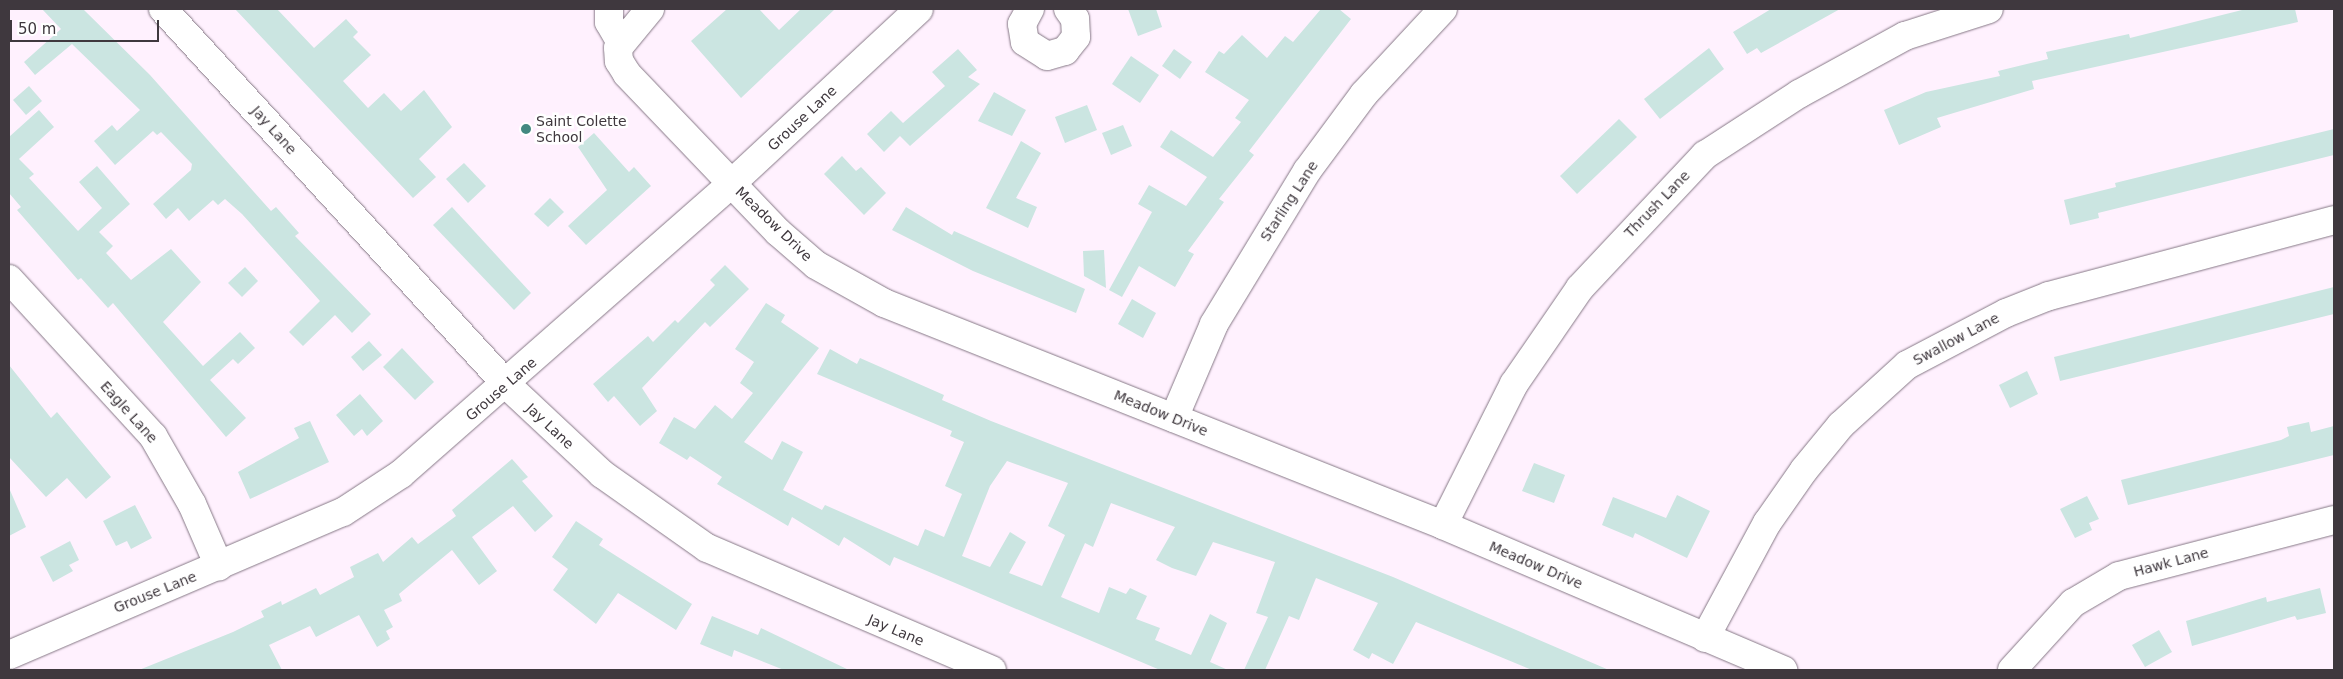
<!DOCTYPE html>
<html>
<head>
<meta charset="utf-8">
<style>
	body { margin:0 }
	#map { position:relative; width:2343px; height:679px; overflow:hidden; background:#fff1fe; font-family:"DejaVu Sans",sans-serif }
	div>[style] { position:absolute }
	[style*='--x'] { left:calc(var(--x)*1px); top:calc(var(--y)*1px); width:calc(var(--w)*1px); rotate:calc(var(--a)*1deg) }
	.building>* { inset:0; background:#cbe5e1 }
	.roads { filter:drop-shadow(0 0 1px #867886) drop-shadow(0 0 1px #867886) }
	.minor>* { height:28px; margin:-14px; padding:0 14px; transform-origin:14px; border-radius:14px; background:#fff }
	.dots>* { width:14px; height:14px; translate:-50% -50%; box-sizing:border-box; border:2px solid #fff; border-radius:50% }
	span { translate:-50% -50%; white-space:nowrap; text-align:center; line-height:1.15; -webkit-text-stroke:5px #fff; paint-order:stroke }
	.street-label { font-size:14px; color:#3f383e }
	.poi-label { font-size:14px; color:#3f383e }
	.left { translate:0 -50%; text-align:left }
	.frame { position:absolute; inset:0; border:10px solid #3f383e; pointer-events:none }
	.scale { position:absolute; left:10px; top:20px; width:149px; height:22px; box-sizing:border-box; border:2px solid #3f383e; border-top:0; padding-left:6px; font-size:15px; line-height:18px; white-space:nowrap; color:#3f383e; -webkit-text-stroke:4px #fff; paint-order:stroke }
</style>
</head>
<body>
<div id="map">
	<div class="building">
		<i style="clip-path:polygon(42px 9px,83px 9px,150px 75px,271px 211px,276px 207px,299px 233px,295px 236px,371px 314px,352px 333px,335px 315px,303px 346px,289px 332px,320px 301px,242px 214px,225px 199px,218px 205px,213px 200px,189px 221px,178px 208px,166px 219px,153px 204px,191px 170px,192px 164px,161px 132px,157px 135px,153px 131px,115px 165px,94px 141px,112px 125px,117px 131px,140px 110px,72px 44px,35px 75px,24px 62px,61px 29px)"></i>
		<i style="clip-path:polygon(235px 9px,277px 9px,314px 48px,346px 19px,358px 32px,353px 37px,371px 55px,343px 81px,368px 108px,384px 93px,401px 111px,424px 90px,452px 127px,419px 159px,436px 177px,413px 198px)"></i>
		<i style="clip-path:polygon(727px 9px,759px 9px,779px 30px,801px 9px,835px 9px,741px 98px,691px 41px)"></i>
		<i style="clip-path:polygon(1128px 9px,1156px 9px,1162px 27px,1138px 36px)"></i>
		<i style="clip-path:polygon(1321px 9px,1339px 9px,1351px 19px,1249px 151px,1254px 155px,1219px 199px,1224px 202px,1188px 251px,1194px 254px,1175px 287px,1139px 266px,1122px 297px,1109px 290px,1152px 212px,1138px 204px,1149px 185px,1186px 206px,1207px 177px,1160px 147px,1171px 130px,1213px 157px,1241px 122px,1235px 118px,1249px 100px,1205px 72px,1219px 51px,1224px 54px,1242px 35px,1267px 58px,1285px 36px,1293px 42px)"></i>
		<i style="clip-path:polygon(1771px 9px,1840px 9px,1761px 53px,1757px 48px,1747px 54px,1733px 32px)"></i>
		<i style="clip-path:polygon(2246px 9px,2295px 9px,2298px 22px,2032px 81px,2034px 89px,1937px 118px,1941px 127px,1899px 145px,1884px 110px,1926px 92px,2000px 76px,1998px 71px,2048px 59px,2046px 52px,2129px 34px,2130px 38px)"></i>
		<i style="clip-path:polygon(1709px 48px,1724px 69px,1660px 119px,1644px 99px)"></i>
		<i style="clip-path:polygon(958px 49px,977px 70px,968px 77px,980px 84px,910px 146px,900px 136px,884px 152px,867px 134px,891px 111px,903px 123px,945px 86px,932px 72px)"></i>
		<i style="clip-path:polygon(1174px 49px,1192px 62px,1180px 79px,1162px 66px)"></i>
		<i style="clip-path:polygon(1131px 56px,1159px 75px,1140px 103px,1112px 84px)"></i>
		<i style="clip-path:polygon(29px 86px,42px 101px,26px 115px,13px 100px)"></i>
		<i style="clip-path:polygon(994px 92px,1026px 110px,1012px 136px,978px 121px)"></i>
		<i style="clip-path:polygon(1087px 105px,1097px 130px,1065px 143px,1055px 117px)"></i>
		<i style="clip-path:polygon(39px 110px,54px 127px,19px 159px,34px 174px,29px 178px,78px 231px,102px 208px,79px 182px,97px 166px,130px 204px,99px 232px,113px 246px,106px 253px,131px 280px,171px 249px,201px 282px,163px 322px,203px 366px,240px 332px,255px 348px,238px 364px,233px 359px,210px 380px,246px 418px,226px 437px,113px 303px,108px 308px,81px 278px,78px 280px,17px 210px,21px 207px,9px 193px,9px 137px)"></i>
		<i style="clip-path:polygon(1619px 119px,1637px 137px,1577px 194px,1560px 176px)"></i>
		<i style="clip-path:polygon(1123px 125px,1132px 146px,1111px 155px,1102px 133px)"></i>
		<i style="clip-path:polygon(2334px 129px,2334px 155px,2098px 213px,2099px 218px,2070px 225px,2064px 200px,2116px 187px,2115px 183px)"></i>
		<i style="clip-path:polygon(594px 133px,629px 172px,634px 167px,651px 186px,586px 245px,568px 226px,607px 190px,578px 147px)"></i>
		<i style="clip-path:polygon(1021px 141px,1041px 153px,1016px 198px,1037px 207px,1028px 228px,986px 208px)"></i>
		<i style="clip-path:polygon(842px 156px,856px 171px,861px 167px,886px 193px,864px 215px,824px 174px)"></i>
		<i style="clip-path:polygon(464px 163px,486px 186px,468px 203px,446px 179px)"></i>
		<i style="clip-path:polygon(550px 198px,564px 212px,548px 227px,534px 214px)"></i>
		<i style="clip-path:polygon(452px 207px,531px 293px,514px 310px,433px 225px)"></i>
		<i style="clip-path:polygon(906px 207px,952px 235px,954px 231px,1085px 289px,1076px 313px,973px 271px,892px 230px)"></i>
		<i style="clip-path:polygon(1104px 250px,1106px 288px,1084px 276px,1083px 251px)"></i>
		<i style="clip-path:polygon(725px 265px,749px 289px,710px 327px,705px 322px,642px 388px,657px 411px,640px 426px,614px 396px,608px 402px,593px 384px,648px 336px,653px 342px,675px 320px,678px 323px,715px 285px,710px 280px)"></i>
		<i style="clip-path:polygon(245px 267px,258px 281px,242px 297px,228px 283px)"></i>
		<i style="clip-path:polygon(2334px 287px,2334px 314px,2060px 381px,2054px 357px)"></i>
		<i style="clip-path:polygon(1132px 299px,1156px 313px,1143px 338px,1118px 324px)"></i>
		<i style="clip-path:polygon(evenodd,766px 303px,785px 315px,781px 322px,819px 348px,744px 442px,772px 460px,782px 441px,803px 452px,783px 490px,822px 510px,825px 505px,918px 546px,925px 529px,944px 537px,962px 494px,945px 486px,964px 442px,950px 436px,952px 431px,817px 374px,830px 349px,857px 364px,860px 358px,944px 395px,942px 400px,991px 421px,1393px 577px,1609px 670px,1532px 670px,1416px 622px,1393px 664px,1372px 653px,1369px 659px,1353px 650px,1378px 603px,1316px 578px,1299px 620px,1289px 616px,1265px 670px,1244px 670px,1268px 617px,1256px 613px,1275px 562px,1213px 542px,1196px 576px,1172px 568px,1156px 560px,1175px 527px,1111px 503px,1093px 547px,1085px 543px,1061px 597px,1099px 613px,1109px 587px,1126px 594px,1130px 588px,1147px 596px,1136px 619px,1160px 628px,1155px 640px,1191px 655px,1210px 614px,1227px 623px,1210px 662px,1228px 670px,1160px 670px,894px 557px,890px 566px,844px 537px,839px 546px,792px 517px,788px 526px,717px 484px,722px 477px,690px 456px,687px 460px,659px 443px,674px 417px,695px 429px,715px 405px,732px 419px,753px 393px,740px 383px,754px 362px,735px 349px,766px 303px,1007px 461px,1068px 483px,1048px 526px,1065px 535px,1042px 586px,1009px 573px,1026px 542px,1010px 532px,990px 567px,962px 556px,990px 486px,1007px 461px)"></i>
		<i style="clip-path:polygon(369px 341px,382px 355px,363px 371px,351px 357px)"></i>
		<i style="clip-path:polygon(402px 348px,434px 382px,415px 400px,383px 367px)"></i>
		<i style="clip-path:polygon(9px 365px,51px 418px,57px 412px,111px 477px,86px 499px,67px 478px,46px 497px,9px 457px)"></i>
		<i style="clip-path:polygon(2027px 371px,2038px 394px,2010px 408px,1999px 385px)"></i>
		<i style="clip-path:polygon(360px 394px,383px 421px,367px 436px,362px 429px,354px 436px,336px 415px)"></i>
		<i style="clip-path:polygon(310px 421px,329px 462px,250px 499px,238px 472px,299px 438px,294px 428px)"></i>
		<i style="clip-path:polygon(2309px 422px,2311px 432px,2334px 426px,2334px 455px,2128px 505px,2121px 480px,2281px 440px,2289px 436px,2287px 427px)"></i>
		<i style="clip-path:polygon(512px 459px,528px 477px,522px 481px,553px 516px,535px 532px,513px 506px,472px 537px,497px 571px,479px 585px,452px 550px,399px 594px,402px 601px,384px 610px,393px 627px,386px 631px,390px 639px,377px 647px,359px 615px,316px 637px,310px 626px,269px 645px,282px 670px,139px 670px,233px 632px,264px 617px,261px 611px,281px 601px,282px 605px,316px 588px,320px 595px,354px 577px,350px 567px,378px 553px,383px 562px,412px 537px,418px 544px,456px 516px,452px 510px)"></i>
		<i style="clip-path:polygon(1534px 463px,1565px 475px,1554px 503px,1522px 491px)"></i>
		<i style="clip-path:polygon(9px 488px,26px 527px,9px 536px)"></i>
		<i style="clip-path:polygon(1677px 495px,1710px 511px,1687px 558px,1635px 533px,1633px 538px,1602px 525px,1613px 497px,1666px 518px)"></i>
		<i style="clip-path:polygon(2087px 496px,2099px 519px,2089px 523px,2092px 530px,2075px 538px,2060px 509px)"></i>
		<i style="clip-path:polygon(135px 505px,152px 538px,131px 549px,127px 541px,116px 546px,103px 521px)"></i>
		<i style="clip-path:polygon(576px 521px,603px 539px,599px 545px,692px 604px,676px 630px,618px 593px,596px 624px,553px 590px,568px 569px,552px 557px)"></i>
		<i style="clip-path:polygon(70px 541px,79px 560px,69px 565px,73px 571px,53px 582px,40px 557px)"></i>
		<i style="clip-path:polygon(2320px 588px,2326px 613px,2297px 620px,2295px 616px,2192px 646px,2186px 621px,2266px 597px,2267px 602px)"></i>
		<i style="clip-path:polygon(712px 616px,758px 635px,761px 628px,849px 670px,784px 670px,734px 650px,732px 657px,700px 644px)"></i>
		<i style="clip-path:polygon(2159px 630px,2172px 652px,2145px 667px,2132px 645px)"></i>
	</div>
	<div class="roads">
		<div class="minor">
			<i style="--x:163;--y:9;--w:510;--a:47.54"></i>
			<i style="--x:507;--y:385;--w:130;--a:43.1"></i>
			<i style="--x:602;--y:474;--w:128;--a:35.2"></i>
			<i style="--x:707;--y:548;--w:310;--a:23.2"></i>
			<i style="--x:609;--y:9;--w:13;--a:90"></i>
			<i style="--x:609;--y:22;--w:24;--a:60"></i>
			<i style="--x:650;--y:9;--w:50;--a:129.4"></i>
			<i style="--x:618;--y:48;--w:13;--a:86"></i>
			<i style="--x:619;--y:61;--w:15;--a:58"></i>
			<i style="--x:627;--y:74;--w:219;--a:46.3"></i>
			<i style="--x:778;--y:232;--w:50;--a:41"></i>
			<i style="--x:816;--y:265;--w:78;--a:29.2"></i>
			<i style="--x:884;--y:303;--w:601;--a:21.66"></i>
			<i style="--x:1443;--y:525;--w:370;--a:23.1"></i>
			<i style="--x:1030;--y:9;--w:17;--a:118"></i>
			<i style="--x:1022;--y:24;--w:18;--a:81"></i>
			<i style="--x:1025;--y:42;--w:26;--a:32"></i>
			<i style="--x:1047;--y:56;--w:19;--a:-16"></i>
			<i style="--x:1065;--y:51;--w:18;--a:-52"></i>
			<i style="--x:1076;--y:37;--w:18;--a:-93"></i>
			<i style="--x:1075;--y:19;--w:12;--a:-125"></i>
			<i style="--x:9;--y:279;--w:213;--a:47.5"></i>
			<i style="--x:153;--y:436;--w:78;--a:60.2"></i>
			<i style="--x:192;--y:504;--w:68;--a:66.5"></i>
			<i style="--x:1174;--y:418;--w:102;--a:-66.9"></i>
			<i style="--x:1214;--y:324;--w:179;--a:-58.7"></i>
			<i style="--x:1307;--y:171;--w:96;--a:-53.5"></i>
			<i style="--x:1364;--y:94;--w:116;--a:-47.1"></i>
			<i style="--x:1443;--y:525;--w:158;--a:-63.3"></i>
			<i style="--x:1514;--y:384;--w:116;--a:-55.5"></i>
			<i style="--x:1580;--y:288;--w:183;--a:-46.8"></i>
			<i style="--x:1705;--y:155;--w:112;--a:-33"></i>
			<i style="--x:1799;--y:94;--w:121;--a:-28.7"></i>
			<i style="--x:1905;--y:36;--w:88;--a:-17.8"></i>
			<i style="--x:1705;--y:638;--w:131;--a:-61.7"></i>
			<i style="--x:1767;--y:523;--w:65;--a:-55.1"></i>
			<i style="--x:1804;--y:470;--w:58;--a:-50.6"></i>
			<i style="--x:1841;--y:425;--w:89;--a:-42.3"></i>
			<i style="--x:1907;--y:365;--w:112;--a:-27.7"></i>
			<i style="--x:2006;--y:313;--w:46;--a:-21.6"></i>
			<i style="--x:2049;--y:296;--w:295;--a:-14.9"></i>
			<i style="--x:9;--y:655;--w:363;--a:-23.2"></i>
			<i style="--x:343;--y:512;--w:69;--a:-33.2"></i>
			<i style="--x:401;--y:474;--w:441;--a:-41.3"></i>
			<i style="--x:732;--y:183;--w:255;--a:-42.9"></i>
			<i style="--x:2012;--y:670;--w:91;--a:-47.7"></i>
			<i style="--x:2073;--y:603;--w:53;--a:-30.4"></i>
			<i style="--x:2119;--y:576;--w:222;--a:-14.6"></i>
		</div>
	</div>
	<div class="dots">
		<i style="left:526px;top:129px;background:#438981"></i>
	</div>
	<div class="street-label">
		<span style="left:802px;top:118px;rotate:-43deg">Grouse Lane</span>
		<span style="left:274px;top:130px;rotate:48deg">Jay Lane</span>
		<span style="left:1289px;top:201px;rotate:-57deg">Starling Lane</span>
		<span style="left:1657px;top:204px;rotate:-46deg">Thrush Lane</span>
		<span style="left:774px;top:224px;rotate:44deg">Meadow Drive</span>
		<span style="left:1956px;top:339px;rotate:-28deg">Swallow Lane</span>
		<span style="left:501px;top:389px;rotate:-41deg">Grouse Lane</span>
		<span style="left:129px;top:412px;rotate:48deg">Eagle Lane</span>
		<span style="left:1161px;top:413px;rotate:22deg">Meadow Drive</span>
		<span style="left:550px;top:426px;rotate:43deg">Jay Lane</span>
		<span style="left:2171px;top:562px;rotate:-15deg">Hawk Lane</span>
		<span style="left:1536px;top:565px;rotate:23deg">Meadow Drive</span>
		<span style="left:155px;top:592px;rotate:-22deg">Grouse Lane</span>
		<span style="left:896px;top:630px;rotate:23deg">Jay Lane</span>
	</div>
	<div class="poi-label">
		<span class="left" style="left:536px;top:129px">Saint Colette<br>School</span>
	</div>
	<div class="frame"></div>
	<div class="scale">50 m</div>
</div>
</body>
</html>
